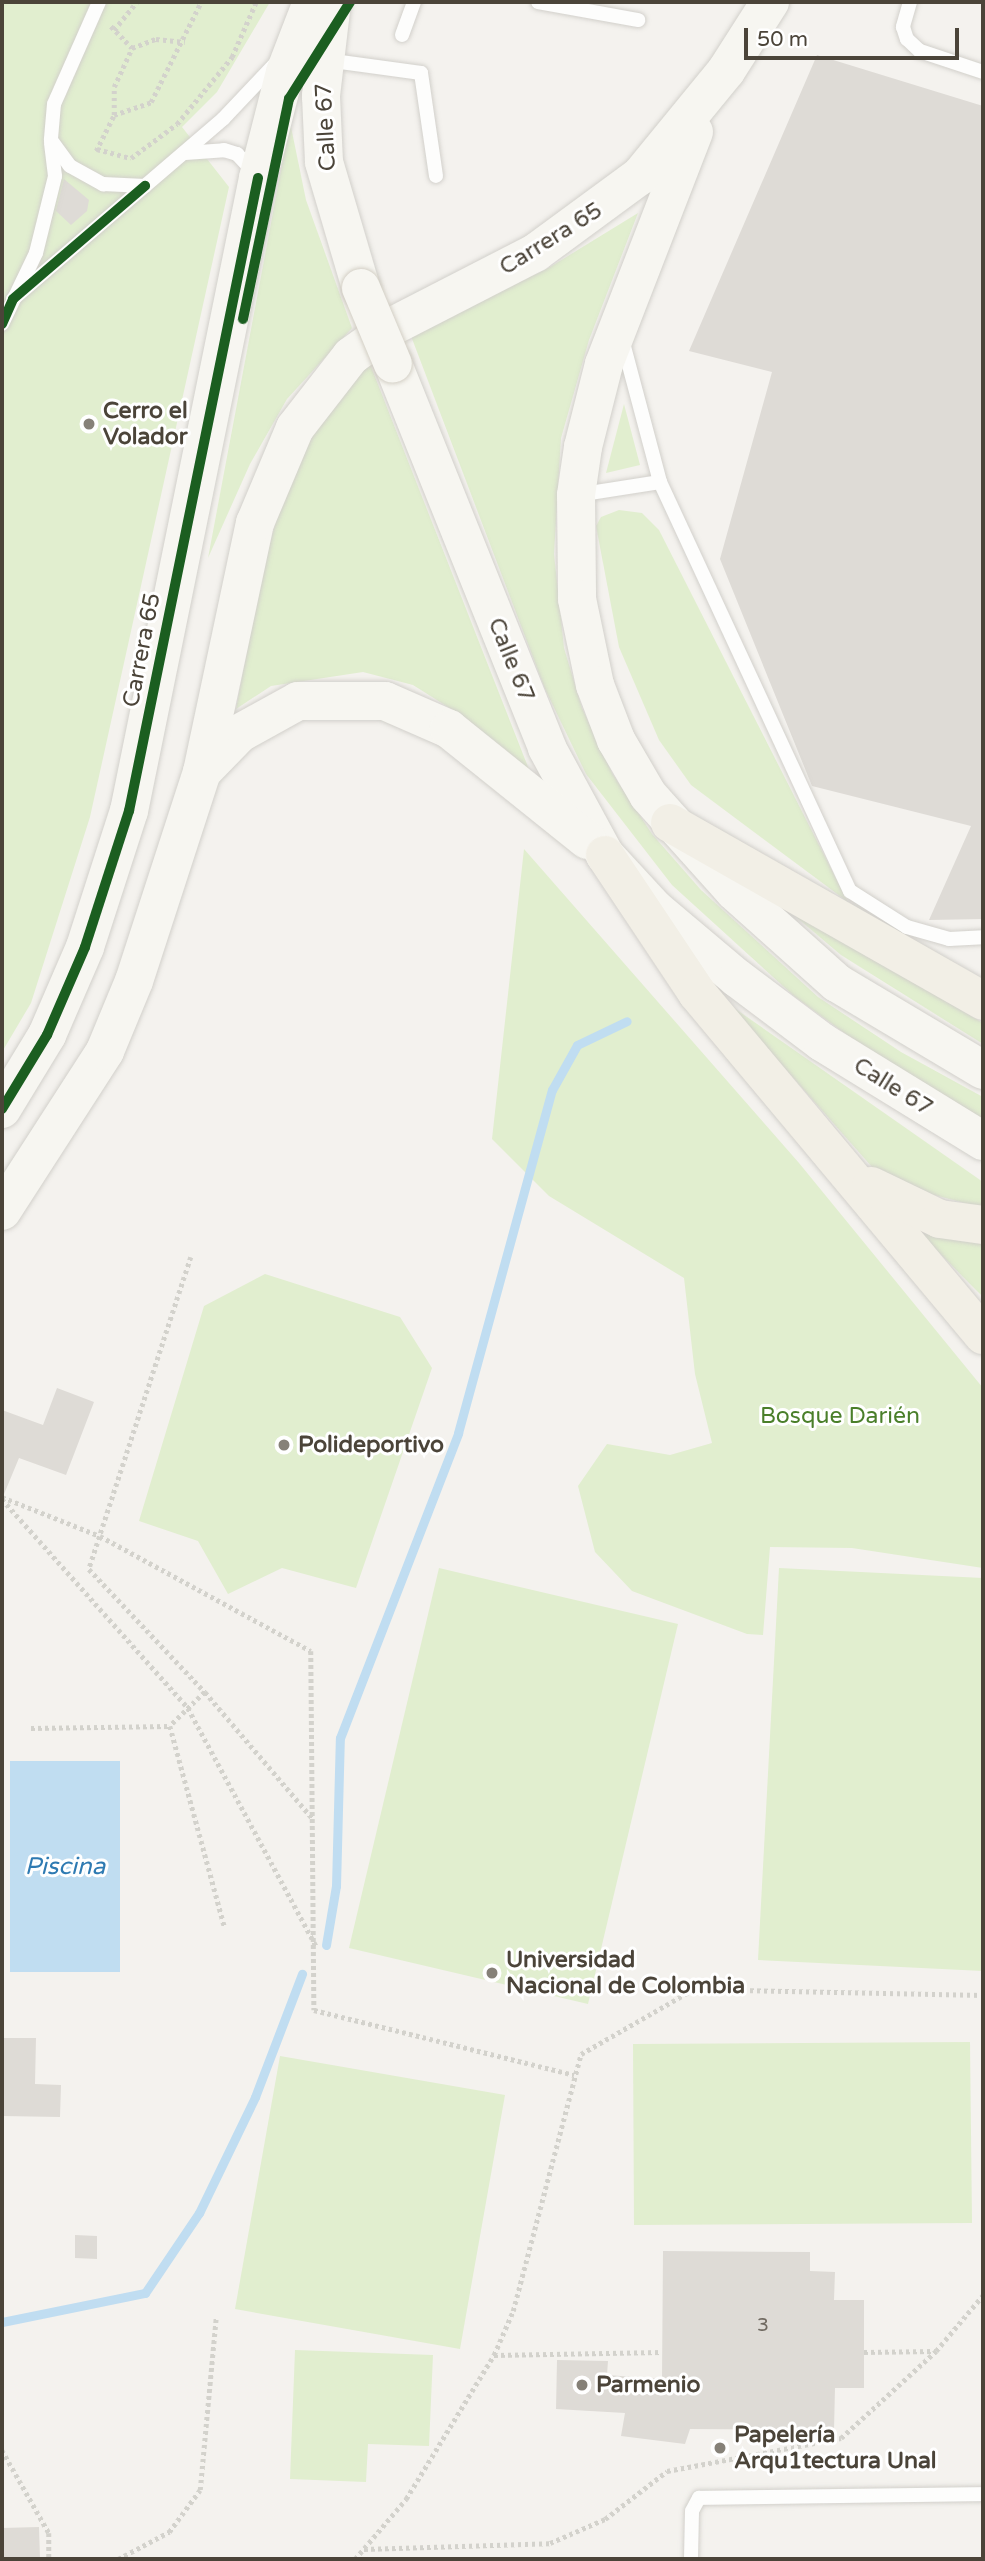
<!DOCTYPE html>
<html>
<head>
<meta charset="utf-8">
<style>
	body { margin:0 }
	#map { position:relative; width:985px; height:2561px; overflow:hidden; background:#f4f2ee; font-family:"Varela Round",sans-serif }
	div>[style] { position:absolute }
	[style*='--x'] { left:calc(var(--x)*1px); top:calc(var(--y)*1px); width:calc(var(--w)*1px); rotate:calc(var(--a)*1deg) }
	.green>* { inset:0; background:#e1eecf }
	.water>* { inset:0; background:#c0ddf1 }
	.stream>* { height:9px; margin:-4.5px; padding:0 4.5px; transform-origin:4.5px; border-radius:4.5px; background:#c0ddf1 }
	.building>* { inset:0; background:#dedbd6 }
	.path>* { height:4.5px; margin-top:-2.25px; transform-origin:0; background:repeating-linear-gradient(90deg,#d3d2cc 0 3.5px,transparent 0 7px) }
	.roads { filter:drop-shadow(0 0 2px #d2d0cb) drop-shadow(0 0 2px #d2d0cb) }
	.lane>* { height:14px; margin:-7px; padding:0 7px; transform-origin:7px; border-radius:7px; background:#fdfdfc }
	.secondary>* { height:38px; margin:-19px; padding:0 19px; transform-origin:19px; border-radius:19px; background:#f7f6f1 }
	.primary>* { height:38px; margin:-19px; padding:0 19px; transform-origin:19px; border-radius:19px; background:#f2efe6 }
	.bridges { filter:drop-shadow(0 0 2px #d3cfc5) drop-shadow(0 0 2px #d3cfc5) }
	.secondary-bridge>* { height:38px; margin:-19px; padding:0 19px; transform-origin:19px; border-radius:19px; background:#f7f6f1 }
	.cycleway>* { height:10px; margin:-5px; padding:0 5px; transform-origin:5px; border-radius:5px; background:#1b5e20 }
	.dots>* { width:19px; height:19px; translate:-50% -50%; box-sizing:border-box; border:4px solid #fff; border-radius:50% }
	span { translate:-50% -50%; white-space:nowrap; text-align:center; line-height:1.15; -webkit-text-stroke:6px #fff; paint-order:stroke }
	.number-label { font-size:19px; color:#706a61 }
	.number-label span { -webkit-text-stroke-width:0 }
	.street-label { font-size:23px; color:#4b4439 }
	.poi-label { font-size:23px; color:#4b4439; font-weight:700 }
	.left { translate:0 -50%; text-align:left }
	.park-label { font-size:23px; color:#4a7f2a }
	.water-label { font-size:24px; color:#2e7ab2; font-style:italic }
	.frame { position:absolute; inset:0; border:4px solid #4b4439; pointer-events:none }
	.scale { position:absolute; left:744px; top:28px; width:215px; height:32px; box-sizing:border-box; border:4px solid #4b4439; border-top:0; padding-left:9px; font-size:21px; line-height:24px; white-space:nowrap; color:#4b4439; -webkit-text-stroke:5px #fff; paint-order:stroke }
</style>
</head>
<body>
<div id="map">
	<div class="green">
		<i style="clip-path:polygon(2px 2px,270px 2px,217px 92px,182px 127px,229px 187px,90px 817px,31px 1003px,2px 1052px)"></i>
		<i style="clip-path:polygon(290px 122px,306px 200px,352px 328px,287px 399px,250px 464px,208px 558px)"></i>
		<i style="clip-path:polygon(638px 213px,589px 340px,561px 438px,554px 554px,564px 648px,582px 708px,612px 773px,652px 834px,701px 890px,818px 997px,901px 1052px,983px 1097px,983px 1119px,869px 1051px,794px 996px,672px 885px,586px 774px,545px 689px,411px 336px,550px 267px)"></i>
		<i style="clip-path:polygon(370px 364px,530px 772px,467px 719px,413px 685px,363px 672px,271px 686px,236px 709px,259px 585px,286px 483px,329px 407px)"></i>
		<i style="clip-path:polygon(624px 404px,640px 465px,606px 473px)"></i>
		<i style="clip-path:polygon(619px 510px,642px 513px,659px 530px,848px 902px,691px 785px,659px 740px,619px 647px,596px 526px,601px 517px)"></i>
		<i style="clip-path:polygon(524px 849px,799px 1163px,983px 1388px,983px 1568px,852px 1548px,770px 1547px,763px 1635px,747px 1634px,632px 1591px,595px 1552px,578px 1486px,607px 1444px,670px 1455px,712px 1443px,695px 1374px,684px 1278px,549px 1196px,492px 1139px)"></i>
		<i style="clip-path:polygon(782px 905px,983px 1023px,983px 1044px,841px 955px)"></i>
		<i style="clip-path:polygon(727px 1003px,983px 1182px,983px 1208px,901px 1186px,872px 1167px)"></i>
		<i style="clip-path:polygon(913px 1226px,983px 1236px,983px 1297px,971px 1285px)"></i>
		<i style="clip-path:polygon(265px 1274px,400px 1317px,432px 1368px,356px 1588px,282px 1568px,228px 1594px,198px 1541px,139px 1521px,204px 1306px)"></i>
		<i style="clip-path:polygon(439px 1568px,678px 1624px,588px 2004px,349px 1948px)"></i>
		<i style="clip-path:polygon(779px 1568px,983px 1578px,983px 1971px,758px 1960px)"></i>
		<i style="clip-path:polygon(970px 2042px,972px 2223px,634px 2225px,633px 2044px)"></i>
		<i style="clip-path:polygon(280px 2056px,505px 2095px,460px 2349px,235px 2309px)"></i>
		<i style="clip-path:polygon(295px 2350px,433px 2355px,429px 2446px,368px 2444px,366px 2482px,290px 2479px)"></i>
	</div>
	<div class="water">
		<i style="clip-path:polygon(10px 1761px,120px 1761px,120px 1972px,10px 1972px)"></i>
	</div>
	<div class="stream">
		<i style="--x:326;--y:1945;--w:60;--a:-80.4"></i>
		<i style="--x:336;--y:1886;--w:148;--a:-88.5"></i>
		<i style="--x:340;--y:1738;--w:327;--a:-68.8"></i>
		<i style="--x:458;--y:1433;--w:356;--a:-74.7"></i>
		<i style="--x:552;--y:1090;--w:51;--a:-60.9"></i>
		<i style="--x:577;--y:1045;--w:55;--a:-25.6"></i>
		<i style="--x:2;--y:2322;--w:146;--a:-11.5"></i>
		<i style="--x:145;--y:2293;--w:97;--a:-56"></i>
		<i style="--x:199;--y:2213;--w:129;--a:-64.2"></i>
		<i style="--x:255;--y:2097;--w:132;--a:-69.1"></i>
	</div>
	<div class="building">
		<i style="clip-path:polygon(817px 55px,983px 106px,983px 919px,929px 920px,971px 826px,812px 786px,720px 559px,772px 372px,689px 351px)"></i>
		<i style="clip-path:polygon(64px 179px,89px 200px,87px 211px,71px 225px,56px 211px)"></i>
		<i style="clip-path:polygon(57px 1388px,94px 1402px,66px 1475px,19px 1458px,2px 1499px,2px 1410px,43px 1425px)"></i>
		<i style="clip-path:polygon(2px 2038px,36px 2038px,35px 2084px,61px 2085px,60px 2117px,2px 2116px)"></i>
		<i style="clip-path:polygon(75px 2235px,97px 2236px,97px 2259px,75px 2258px)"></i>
		<i style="clip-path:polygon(663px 2251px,810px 2252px,810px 2271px,835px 2272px,834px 2300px,864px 2300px,864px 2388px,835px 2388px,834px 2430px,690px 2429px,685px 2444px,621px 2436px,625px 2413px,556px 2409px,557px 2360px,608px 2361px,607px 2375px,662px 2379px)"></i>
		<i style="clip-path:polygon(39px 2527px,40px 2559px,2px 2559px,2px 2528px)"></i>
	</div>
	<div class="path">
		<i style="--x:111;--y:26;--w:30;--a:46"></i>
		<i style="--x:114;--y:30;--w:36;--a:-51"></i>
		<i style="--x:114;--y:115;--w:28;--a:-90"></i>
		<i style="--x:114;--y:87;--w:43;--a:-65.2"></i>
		<i style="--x:132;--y:48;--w:26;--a:-21"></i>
		<i style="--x:156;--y:39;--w:29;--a:6"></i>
		<i style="--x:97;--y:149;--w:35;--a:15"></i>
		<i style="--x:131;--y:158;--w:57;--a:-36.5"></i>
		<i style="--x:177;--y:124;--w:87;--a:-50.6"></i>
		<i style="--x:232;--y:57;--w:60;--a:-66.4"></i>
		<i style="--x:96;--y:151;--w:40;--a:-63.4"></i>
		<i style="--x:114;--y:115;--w:39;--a:-19"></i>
		<i style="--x:151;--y:102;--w:112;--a:-63.4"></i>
		<i style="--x:191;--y:1257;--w:328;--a:108.1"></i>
		<i style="--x:89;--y:1569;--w:169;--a:46.7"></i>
		<i style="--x:205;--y:1692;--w:167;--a:49.6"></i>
		<i style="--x:2;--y:1497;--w:105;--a:21.7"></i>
		<i style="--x:100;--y:1536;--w:240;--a:28.6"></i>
		<i style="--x:311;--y:1651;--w:359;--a:89.5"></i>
		<i style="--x:314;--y:2010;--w:268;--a:14"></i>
		<i style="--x:2;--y:1499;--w:280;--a:48.3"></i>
		<i style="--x:188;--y:1708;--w:270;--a:61.7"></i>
		<i style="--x:205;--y:1692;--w:49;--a:135.8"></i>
		<i style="--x:170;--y:1726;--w:209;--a:74.8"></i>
		<i style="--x:31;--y:1728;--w:139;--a:-0.8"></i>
		<i style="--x:864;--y:2352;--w:71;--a:-0.8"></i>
		<i style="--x:494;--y:2355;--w:168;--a:-1"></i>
		<i style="--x:2;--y:2450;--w:95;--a:60.5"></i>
		<i style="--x:49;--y:2533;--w:26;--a:90"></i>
		<i style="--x:364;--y:2549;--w:186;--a:-1.8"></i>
		<i style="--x:550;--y:2543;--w:60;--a:-23.6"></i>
		<i style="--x:605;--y:2519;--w:78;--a:-37.7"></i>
		<i style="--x:667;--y:2471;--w:177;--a:-10.7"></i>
		<i style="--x:841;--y:2438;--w:129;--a:-42.5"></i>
		<i style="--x:936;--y:2351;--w:73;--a:-50"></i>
		<i style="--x:118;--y:2559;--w:58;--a:-27.9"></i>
		<i style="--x:169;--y:2532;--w:52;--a:-53.6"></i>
		<i style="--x:200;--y:2490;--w:173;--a:-84.7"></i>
		<i style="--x:355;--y:2559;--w:79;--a:-49.6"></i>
		<i style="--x:406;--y:2499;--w:169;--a:-58.6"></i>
		<i style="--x:494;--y:2355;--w:48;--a:-66.6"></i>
		<i style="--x:513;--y:2311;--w:266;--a:-75.2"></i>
		<i style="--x:581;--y:2054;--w:130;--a:-29.9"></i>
		<i style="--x:694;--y:1989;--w:289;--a:1.2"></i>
	</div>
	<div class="roads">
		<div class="lane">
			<i style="--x:99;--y:2;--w:111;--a:113.8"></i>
			<i style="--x:54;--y:104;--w:36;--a:95"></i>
			<i style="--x:51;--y:140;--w:32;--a:54"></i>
			<i style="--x:70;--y:166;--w:38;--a:29"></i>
			<i style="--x:103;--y:184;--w:42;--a:2.7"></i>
			<i style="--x:538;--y:2;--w:102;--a:10.2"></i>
			<i style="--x:910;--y:2;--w:26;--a:106"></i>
			<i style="--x:903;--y:27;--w:13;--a:72"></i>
			<i style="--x:907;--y:39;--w:18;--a:43"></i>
			<i style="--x:920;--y:51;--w:66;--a:18.4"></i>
			<i style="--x:402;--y:35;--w:35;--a:-70"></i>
			<i style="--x:326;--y:60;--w:96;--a:7.8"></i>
			<i style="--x:421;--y:73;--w:104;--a:81.7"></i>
			<i style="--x:185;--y:153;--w:39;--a:-4"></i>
			<i style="--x:224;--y:150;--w:14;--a:17"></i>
			<i style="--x:237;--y:154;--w:25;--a:47"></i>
			<i style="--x:13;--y:299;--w:277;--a:-40.6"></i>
			<i style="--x:223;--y:119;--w:76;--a:-46.6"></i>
			<i style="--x:2;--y:324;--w:79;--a:-64.4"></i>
			<i style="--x:36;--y:253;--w:79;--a:-76.1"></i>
			<i style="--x:55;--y:176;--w:33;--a:-97"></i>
			<i style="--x:622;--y:339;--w:148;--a:75.1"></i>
			<i style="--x:660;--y:482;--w:451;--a:65.1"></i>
			<i style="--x:850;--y:891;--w:67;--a:32.3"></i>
			<i style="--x:907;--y:927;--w:44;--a:15.9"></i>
			<i style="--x:949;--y:939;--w:34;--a:-3"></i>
			<i style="--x:577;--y:495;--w:84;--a:-8.9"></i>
			<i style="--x:691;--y:2559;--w:48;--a:-88.8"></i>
			<i style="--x:692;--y:2511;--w:15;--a:-62"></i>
			<i style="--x:699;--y:2498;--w:284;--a:-0.8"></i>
		</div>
		<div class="secondary">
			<i style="--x:332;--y:2;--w:95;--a:96.7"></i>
			<i style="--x:321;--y:96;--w:66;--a:87.4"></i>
			<i style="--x:324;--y:162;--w:131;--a:73.6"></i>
			<i style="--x:694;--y:132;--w:249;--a:111.2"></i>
			<i style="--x:604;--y:364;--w:86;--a:104.2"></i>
			<i style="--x:583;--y:447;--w:49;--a:98.3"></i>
			<i style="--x:576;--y:495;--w:104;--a:89.4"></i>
			<i style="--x:577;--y:599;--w:88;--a:78.2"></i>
			<i style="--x:595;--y:685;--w:59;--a:69.1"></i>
			<i style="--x:616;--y:740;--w:64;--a:59.8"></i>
			<i style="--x:648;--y:795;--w:129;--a:48.1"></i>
			<i style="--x:734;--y:891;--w:138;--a:41.8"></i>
			<i style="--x:837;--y:983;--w:170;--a:30.8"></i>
			<i style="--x:393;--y:364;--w:414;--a:68.1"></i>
			<i style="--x:547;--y:748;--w:122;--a:61.5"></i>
			<i style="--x:605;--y:855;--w:74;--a:47.2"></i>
			<i style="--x:655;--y:909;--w:107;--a:40.1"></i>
			<i style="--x:737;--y:978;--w:106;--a:37"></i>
			<i style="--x:822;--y:1042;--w:189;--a:31.6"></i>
			<i style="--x:202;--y:772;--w:54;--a:-45.7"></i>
			<i style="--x:240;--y:733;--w:66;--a:-28.9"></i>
			<i style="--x:298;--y:701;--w:87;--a:0"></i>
			<i style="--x:385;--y:701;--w:70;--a:23.6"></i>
			<i style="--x:449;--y:729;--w:177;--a:38.8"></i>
			<i style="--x:2;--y:1109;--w:87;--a:-58.7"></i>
			<i style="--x:47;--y:1035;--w:96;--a:-66.6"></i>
			<i style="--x:85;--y:947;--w:143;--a:-72.1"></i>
			<i style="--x:129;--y:811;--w:646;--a:-78.48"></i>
			<i style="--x:258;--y:178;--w:109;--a:-75.7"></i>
			<i style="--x:285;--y:72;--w:75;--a:-68.9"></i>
			<i style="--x:2;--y:1211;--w:190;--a:-57.2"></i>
			<i style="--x:105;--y:1051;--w:76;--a:-67.5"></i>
			<i style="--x:134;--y:981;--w:220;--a:-72"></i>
			<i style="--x:202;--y:772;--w:255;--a:-78"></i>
			<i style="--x:255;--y:523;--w:103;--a:-67.2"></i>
			<i style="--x:295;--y:428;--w:91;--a:-52.1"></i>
			<i style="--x:351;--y:356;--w:52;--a:-35.5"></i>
			<i style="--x:393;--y:326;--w:160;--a:-27.2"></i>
			<i style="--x:535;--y:253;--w:130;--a:-36.3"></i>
			<i style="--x:640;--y:176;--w:136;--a:-50.7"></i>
			<i style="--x:726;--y:71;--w:82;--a:-57.5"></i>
		</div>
		<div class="primary">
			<i style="--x:670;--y:823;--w:360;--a:29.6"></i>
			<i style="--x:605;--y:855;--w:166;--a:56.3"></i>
			<i style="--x:697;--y:993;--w:446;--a:50.1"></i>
			<i style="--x:871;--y:1186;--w:76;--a:25.6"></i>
			<i style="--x:940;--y:1219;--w:43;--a:7.9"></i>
		</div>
	</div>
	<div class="bridges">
		<div class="secondary-bridge">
			<i style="--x:361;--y:288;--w:82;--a:67.2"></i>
		</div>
	</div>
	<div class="cycleway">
		<i style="--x:243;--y:319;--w:225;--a:-78.2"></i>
		<i style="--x:289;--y:99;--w:115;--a:-57.8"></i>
		<i style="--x:2;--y:324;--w:27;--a:-66"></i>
		<i style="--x:13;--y:299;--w:174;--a:-40.6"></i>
		<i style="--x:2;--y:1109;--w:87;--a:-58.7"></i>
		<i style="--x:47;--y:1035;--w:96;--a:-66.6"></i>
		<i style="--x:85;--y:947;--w:143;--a:-72.1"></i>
		<i style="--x:129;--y:811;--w:646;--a:-78.48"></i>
	</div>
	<div class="dots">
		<i style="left:89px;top:424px;background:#868178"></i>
		<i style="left:284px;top:1445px;background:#868178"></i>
		<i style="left:492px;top:1973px;background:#868178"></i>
		<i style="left:582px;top:2385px;background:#868178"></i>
		<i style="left:720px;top:2448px;background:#868178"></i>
	</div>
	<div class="number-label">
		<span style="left:763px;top:2326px">3</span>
	</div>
	<div class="street-label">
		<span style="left:326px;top:127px;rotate:-93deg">Calle 67</span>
		<span style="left:551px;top:239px;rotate:-32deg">Carrera 65</span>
		<span style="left:142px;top:650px;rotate:-79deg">Carrera 65</span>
		<span style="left:511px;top:660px;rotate:68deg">Calle 67</span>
		<span style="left:893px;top:1087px;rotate:32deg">Calle 67</span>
	</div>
	<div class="poi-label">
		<span class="left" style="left:103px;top:424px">Cerro el<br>Volador</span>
		<span class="left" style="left:298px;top:1445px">Polideportivo</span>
		<span class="left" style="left:506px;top:1973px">Universidad<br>Nacional de Colombia</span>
		<span class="left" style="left:596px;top:2385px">Parmenio</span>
		<span class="left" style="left:734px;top:2448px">Papelería<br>Arqu1tectura Unal</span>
	</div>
	<div class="park-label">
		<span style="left:840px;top:1416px">Bosque Darién</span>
	</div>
	<div class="water-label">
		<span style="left:65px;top:1867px">Piscina</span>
	</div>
	<div class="frame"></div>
	<div class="scale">50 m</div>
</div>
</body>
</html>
